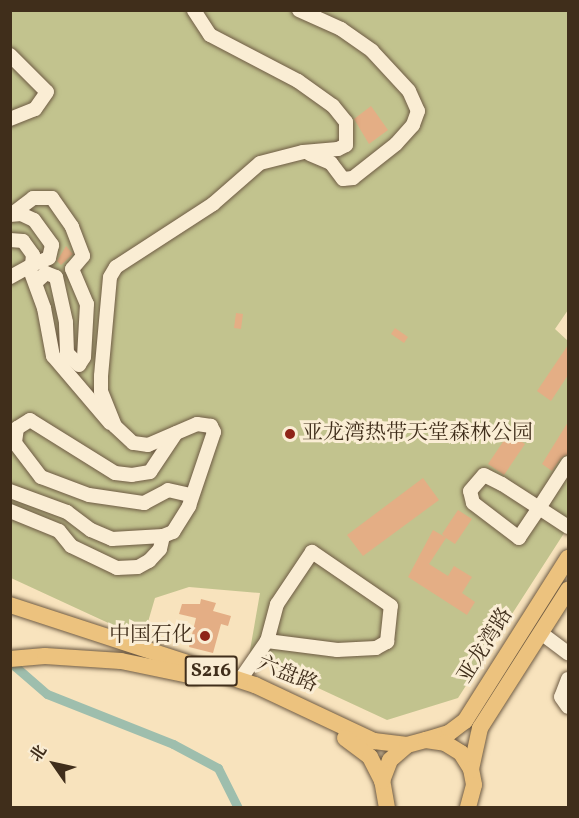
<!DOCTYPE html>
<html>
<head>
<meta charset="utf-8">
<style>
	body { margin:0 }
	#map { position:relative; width:579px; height:818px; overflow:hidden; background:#f8e3bd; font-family:Vollkorn,"Noto Serif SC",serif }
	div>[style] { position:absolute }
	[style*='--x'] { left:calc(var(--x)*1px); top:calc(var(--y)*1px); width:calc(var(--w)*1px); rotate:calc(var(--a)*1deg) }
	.green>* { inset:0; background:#c2c38e }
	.canal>* { height:9px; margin:-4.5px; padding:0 4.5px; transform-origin:4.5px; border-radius:4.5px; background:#9ebead }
	.building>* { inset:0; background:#e4ae85 }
	.roads { filter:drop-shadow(0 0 2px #6e5b44) drop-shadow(0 0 2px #6e5b44) }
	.minor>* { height:14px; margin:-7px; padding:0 7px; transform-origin:7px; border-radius:7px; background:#faedd4 }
	.major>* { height:16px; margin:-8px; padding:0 8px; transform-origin:8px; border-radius:8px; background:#ecc27e }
	.dots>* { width:16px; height:16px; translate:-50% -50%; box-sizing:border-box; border:3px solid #faedd4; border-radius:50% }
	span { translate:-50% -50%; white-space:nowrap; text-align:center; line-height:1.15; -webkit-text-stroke:6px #faedd4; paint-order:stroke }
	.shield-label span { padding:2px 4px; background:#faedd4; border:2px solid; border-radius:4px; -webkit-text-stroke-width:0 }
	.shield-label { font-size:20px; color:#402e1b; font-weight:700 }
	.poi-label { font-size:21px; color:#402e1b }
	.left { translate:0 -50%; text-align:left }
	.right { translate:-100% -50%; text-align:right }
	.street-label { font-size:21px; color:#402e1b }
	.frame { position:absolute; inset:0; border:12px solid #402e1b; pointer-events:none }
	.north { position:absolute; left:24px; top:734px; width:60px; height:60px; -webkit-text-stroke:4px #faedd4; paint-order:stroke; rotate:304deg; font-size:16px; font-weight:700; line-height:24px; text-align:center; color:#402e1b }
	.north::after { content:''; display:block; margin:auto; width:21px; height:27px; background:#402e1b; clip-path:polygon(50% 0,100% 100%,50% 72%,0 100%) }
</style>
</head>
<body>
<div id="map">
	<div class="green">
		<i style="clip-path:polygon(11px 11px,568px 11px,568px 310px,555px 329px,568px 341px,568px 527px,458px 698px,387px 720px,249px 656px,260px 593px,189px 587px,155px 598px,143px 639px,11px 578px)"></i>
	</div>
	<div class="canal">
		<i style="--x:10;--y:662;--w:49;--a:40.9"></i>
		<i style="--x:47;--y:694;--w:136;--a:21.6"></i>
		<i style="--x:173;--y:744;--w:51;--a:28.1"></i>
		<i style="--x:218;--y:768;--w:45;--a:63.4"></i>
	</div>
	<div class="building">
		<i style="clip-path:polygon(371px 106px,388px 130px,369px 144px,354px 119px)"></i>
		<i style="clip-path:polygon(66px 246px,73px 254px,61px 265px,57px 261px)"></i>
		<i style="clip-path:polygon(236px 313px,243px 314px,241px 329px,234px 328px)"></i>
		<i style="clip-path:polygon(395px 328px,408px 337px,404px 343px,391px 334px)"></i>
		<i style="clip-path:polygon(568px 345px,568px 375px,551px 401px,537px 391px)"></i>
		<i style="clip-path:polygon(568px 422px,568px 454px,561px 458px,552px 471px,542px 464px)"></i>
		<i style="clip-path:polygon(509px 433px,525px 444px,504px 475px,488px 464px)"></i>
		<i style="clip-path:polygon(423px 478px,439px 500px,363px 556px,347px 535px)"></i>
		<i style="clip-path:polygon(458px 510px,472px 519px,455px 544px,446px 538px,429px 564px,448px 576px,454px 566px,472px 577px,462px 593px,475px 602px,467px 615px,408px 577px,433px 530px,445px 537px,442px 534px)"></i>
		<i style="clip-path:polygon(201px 599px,216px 603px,213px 611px,231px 616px,228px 626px,221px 624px,213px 653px,189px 647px,196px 618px,179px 614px,182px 604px,200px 604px)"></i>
	</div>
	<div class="roads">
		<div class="minor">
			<i style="--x:299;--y:10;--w:46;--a:24.3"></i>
			<i style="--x:341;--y:29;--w:38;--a:35"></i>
			<i style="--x:372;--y:51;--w:54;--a:47.2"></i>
			<i style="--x:409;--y:91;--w:22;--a:66"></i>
			<i style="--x:418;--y:111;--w:15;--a:110"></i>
			<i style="--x:413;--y:125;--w:25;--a:132"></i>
			<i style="--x:396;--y:144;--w:55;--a:141.7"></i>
			<i style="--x:353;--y:178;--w:10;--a:174"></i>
			<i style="--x:343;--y:179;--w:20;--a:-127"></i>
			<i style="--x:331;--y:163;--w:23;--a:-157"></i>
			<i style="--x:10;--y:55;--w:52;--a:45"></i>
			<i style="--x:47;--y:92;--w:21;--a:125"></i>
			<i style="--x:35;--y:109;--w:27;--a:158"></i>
			<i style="--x:12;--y:214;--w:26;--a:-37"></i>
			<i style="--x:33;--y:198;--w:19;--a:0"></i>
			<i style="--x:52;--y:198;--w:35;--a:55"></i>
			<i style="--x:72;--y:227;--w:31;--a:69"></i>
			<i style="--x:83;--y:256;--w:17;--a:130"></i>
			<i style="--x:72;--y:269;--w:38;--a:67"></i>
			<i style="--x:87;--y:304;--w:53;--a:93.2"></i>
			<i style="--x:84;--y:357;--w:9;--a:122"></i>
			<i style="--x:79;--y:365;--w:17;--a:-135"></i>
			<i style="--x:67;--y:353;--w:31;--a:-92"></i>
			<i style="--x:66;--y:322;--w:46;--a:-102.5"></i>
			<i style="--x:56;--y:277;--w:11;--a:-158"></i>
			<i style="--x:46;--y:273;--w:13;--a:138"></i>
			<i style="--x:10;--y:215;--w:11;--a:-5"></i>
			<i style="--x:21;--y:214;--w:14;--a:25"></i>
			<i style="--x:34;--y:220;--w:31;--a:54"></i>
			<i style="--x:52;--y:245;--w:13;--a:103"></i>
			<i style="--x:49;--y:258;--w:18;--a:158"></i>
			<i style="--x:10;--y:240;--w:13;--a:4"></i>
			<i style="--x:23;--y:241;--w:17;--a:54"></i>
			<i style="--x:33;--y:255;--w:10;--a:96"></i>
			<i style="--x:32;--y:265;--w:25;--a:151"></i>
			<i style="--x:29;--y:267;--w:44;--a:69.9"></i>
			<i style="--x:44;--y:308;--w:49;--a:79.4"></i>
			<i style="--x:53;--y:356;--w:88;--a:49.6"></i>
			<i style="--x:176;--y:433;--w:47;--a:123.7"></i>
			<i style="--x:150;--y:472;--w:18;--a:171"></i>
			<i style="--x:132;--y:475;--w:17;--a:-173"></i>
			<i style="--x:115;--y:473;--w:100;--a:-148.1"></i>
			<i style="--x:30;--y:420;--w:15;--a:148"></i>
			<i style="--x:17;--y:428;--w:15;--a:98"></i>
			<i style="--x:15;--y:443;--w:43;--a:52.6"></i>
			<i style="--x:41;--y:477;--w:51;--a:20.6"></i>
			<i style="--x:89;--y:495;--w:56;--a:8.3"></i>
			<i style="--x:144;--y:503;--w:27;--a:-28"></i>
			<i style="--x:168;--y:490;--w:23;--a:13"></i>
			<i style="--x:568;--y:463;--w:54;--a:122.8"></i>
			<i style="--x:539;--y:508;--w:36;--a:124"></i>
			<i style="--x:519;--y:538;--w:58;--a:-142.7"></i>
			<i style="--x:473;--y:503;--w:12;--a:-104"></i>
			<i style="--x:470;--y:491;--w:21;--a:-49"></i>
			<i style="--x:484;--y:475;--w:20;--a:27"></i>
			<i style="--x:502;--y:484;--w:44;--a:33"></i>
			<i style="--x:539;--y:508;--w:35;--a:33"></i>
			<i style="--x:10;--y:491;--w:61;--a:20.2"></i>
			<i style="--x:67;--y:512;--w:30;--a:37"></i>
			<i style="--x:91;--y:530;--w:23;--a:23"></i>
			<i style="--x:112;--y:539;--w:51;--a:-3.4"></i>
			<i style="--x:163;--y:536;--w:11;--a:-22"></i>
			<i style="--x:173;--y:532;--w:31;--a:-58"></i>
			<i style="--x:189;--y:506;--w:78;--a:-71.3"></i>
			<i style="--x:214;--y:432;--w:7;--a:-117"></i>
			<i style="--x:211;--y:426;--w:14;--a:-172"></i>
			<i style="--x:197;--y:424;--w:53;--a:156.8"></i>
			<i style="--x:148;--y:445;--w:15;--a:-172"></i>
			<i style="--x:133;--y:443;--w:25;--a:-137"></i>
			<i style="--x:115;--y:426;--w:37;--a:-112"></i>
			<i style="--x:101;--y:392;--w:16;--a:-90"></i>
			<i style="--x:101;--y:376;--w:99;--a:-84.8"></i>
			<i style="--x:110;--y:277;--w:12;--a:-59"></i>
			<i style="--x:116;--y:267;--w:116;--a:-33"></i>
			<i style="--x:213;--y:204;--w:62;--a:-41.1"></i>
			<i style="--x:260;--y:163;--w:44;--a:-14.3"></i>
			<i style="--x:303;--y:152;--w:35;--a:-5"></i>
			<i style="--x:338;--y:149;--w:9;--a:-27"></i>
			<i style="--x:346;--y:145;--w:23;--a:-90"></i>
			<i style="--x:346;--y:122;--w:21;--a:-129"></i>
			<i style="--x:333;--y:106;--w:43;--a:-144.5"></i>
			<i style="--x:298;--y:81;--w:99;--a:-152.4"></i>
			<i style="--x:210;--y:35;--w:30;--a:-123"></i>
			<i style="--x:10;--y:511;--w:53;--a:22.2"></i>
			<i style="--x:59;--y:531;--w:19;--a:51"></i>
			<i style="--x:71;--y:546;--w:51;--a:25.6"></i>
			<i style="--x:117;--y:568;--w:21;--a:-3"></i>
			<i style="--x:138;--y:567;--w:13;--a:-29"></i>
			<i style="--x:149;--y:561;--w:16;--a:-47"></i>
			<i style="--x:160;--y:549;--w:13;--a:-77"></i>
			<i style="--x:541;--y:633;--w:34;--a:37"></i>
			<i style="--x:568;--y:679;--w:19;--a:111"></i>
			<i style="--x:561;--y:697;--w:12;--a:55"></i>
			<i style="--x:240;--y:680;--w:47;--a:-55.3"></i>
			<i style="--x:267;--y:641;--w:71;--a:7.3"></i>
			<i style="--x:337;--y:650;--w:39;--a:-3"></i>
			<i style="--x:376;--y:648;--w:13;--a:-29"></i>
			<i style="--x:387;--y:642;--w:36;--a:-84"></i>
			<i style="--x:391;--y:606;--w:96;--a:-145.6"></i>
			<i style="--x:312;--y:552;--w:63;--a:123.9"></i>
			<i style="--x:277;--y:604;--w:38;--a:105"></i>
		</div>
		<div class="major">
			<i style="--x:10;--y:605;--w:258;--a:18.1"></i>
			<i style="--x:255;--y:685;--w:132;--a:25.2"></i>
			<i style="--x:374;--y:741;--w:33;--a:7"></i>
			<i style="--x:10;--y:659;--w:35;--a:-5"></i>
			<i style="--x:45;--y:656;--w:76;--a:3.8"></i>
			<i style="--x:121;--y:661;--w:75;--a:11.6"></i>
			<i style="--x:345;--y:738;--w:31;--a:37"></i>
			<i style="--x:370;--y:757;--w:27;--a:63"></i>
			<i style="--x:426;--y:740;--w:24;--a:-17"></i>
			<i style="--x:449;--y:733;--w:20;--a:-37"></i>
			<i style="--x:465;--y:721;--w:193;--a:-57.7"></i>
			<i style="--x:471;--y:769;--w:42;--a:-77.6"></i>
			<i style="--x:480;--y:728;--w:164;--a:-57.5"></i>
			<i style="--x:387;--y:808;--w:27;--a:-100"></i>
			<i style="--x:382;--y:781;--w:22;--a:-69"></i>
			<i style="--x:390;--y:760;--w:23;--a:-41"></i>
			<i style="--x:407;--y:745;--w:20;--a:-15"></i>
			<i style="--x:426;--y:740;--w:19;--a:9"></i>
			<i style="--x:445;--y:743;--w:19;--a:32"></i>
			<i style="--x:461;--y:753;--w:19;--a:58"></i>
			<i style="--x:471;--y:769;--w:16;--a:79"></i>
			<i style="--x:474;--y:785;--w:24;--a:105"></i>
		</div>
	</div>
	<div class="dots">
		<i style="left:290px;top:434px;background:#8f2418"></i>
		<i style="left:205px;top:636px;background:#8f2418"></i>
	</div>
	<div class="shield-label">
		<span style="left:211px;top:671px">S216</span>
	</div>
	<div class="poi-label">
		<span class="left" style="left:302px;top:434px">亚龙湾热带天堂森林公园</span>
		<span class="right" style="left:193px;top:636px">中国石化</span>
	</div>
	<div class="street-label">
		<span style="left:486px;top:646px;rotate:-58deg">亚龙湾路</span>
		<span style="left:287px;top:675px;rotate:22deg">六盘路</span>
	</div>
	<div class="frame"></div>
	<div class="north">北</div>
</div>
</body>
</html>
